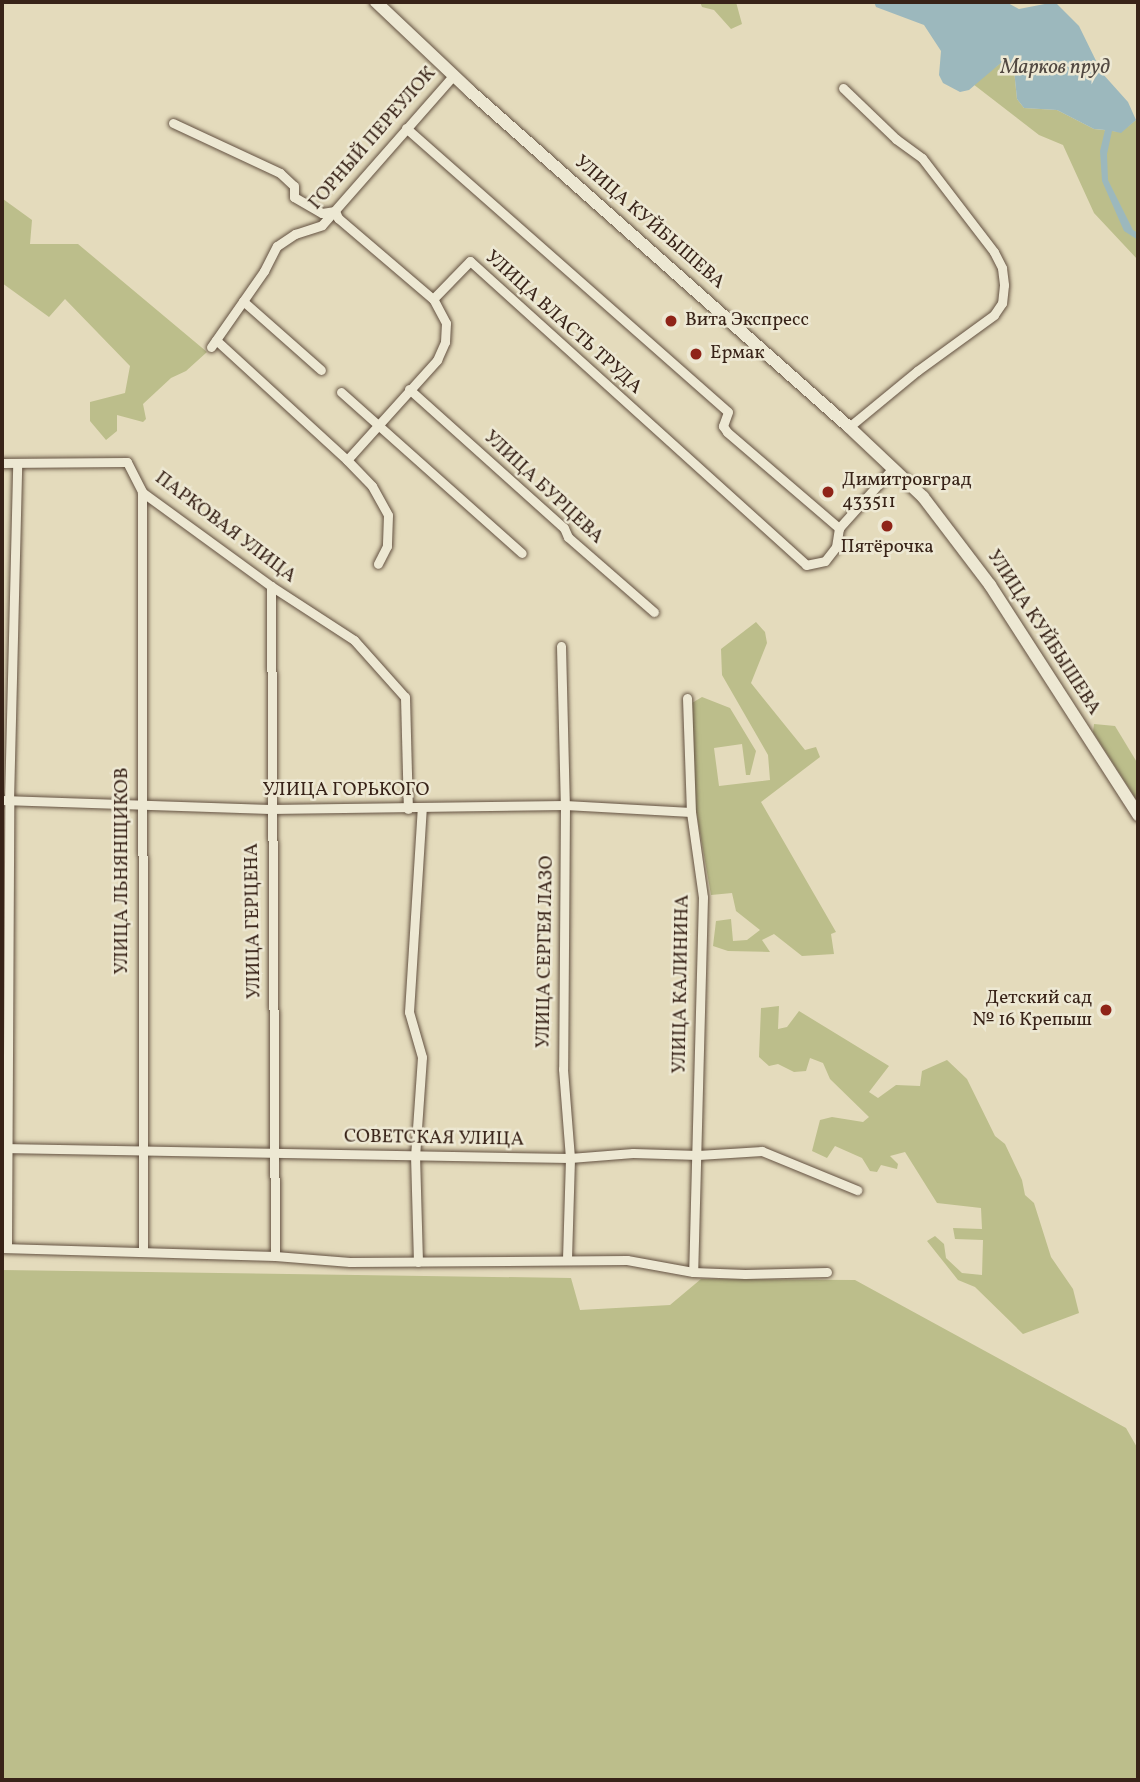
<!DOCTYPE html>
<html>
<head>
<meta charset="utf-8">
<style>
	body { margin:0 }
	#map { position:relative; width:1140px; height:1782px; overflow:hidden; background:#e4dbbc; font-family:Vollkorn,serif }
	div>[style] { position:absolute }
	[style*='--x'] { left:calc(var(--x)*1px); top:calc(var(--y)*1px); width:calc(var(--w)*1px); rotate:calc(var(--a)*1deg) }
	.green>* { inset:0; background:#bcbe8b }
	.water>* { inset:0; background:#9cb8bd }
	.roads { filter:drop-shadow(0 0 2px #635141) drop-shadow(0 0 2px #635141) }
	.street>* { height:9px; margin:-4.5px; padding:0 4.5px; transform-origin:4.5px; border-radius:4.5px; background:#ede8d3 }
	.secondary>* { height:12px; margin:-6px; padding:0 6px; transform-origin:6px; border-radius:6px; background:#ede8d3 }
	.dots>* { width:19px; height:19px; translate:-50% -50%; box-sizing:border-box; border:4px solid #ede8d3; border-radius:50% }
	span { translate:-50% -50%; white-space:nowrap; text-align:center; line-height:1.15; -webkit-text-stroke:5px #ede8d3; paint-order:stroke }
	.street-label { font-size:19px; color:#382318 }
	.poi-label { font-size:19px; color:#382318 }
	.left { translate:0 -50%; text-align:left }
	.right { translate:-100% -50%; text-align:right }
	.water-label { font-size:21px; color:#514841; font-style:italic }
	.frame { position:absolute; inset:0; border:4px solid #382318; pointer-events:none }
</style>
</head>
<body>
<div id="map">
	<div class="green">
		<i style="clip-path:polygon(700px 2px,736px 2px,742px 24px,731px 29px,714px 10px,702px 7px)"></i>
		<i style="clip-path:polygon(1002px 62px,1014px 70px,1017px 99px,1024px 108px,1057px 110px,1094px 129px,1121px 132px,1136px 120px,1138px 121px,1138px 260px,1094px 213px,1063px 145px,1039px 135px,973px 84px)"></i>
		<i style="clip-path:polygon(3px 199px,32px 220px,30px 244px,78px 244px,207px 352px,186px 371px,171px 378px,143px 404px,146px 419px,143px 422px,117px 415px,117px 431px,106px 440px,90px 421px,90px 402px,125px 393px,130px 366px,65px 299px,49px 317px,2px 283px)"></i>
		<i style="clip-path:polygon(756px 622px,765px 632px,767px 643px,751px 683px,805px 750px,816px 747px,820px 757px,761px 802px,836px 932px,831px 934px,834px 954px,802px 956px,774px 934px,762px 940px,770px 952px,728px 951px,713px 946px,716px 921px,731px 919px,733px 941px,747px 940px,760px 930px,736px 911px,732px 893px,711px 895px,696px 810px,692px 703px,702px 697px,730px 708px,756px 751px,750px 775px,746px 775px,742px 744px,714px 748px,719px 786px,770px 780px,768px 755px,722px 675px,721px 649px)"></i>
		<i style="clip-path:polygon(1094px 724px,1115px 726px,1138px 764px,1138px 802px,1093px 732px)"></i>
		<i style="clip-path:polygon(779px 1006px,778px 1029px,787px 1027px,799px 1011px,889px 1066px,869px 1092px,878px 1098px,896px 1085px,920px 1086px,922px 1071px,947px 1060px,967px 1079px,995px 1136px,1005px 1144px,1022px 1180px,1025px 1195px,1034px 1203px,1051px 1257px,1073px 1289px,1079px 1313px,1023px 1334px,975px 1287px,958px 1280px,927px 1241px,935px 1236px,944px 1244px,946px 1258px,962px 1273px,982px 1275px,983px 1240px,955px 1239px,953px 1228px,982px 1229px,981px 1208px,937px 1203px,905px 1152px,890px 1156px,898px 1164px,897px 1169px,881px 1165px,877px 1172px,870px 1171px,862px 1158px,835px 1146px,827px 1158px,812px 1151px,820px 1120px,832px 1117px,863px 1122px,869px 1117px,830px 1079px,823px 1063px,810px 1058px,806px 1071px,794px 1072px,778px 1064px,769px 1066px,759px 1057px,761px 1008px)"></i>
		<i style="clip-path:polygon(2px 1270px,571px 1278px,580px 1310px,670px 1305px,701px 1279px,855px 1280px,1126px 1428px,1138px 1449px,1138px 1780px,2px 1780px)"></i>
	</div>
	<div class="water">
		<i style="clip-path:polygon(874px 2px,1006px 2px,1019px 9px,1055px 2px,1079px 26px,1102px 73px,1128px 102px,1136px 120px,1121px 133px,1112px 131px,1107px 154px,1108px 180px,1133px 230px,1138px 233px,1138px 240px,1124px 231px,1102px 181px,1100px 151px,1105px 130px,1094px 129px,1057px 110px,1024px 108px,1017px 99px,1014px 70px,1002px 62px,969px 90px,960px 92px,943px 83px,939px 75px,941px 51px,924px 25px,876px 7px)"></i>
	</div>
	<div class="roads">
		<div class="street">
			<i style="--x:843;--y:88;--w:74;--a:43.9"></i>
			<i style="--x:896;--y:139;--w:32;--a:36"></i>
			<i style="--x:922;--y:158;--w:118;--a:52.5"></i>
			<i style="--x:994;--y:252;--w:18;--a:63"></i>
			<i style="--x:1002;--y:268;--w:17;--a:83"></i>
			<i style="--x:1004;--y:285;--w:18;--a:96"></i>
			<i style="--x:1002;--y:303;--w:14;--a:124"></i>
			<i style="--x:994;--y:315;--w:95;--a:144"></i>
			<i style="--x:917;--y:371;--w:88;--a:140.5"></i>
			<i style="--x:173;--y:123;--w:118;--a:25"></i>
			<i style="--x:280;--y:173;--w:19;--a:43"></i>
			<i style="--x:294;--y:186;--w:11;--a:90"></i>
			<i style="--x:294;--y:197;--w:32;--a:30"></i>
			<i style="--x:322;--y:213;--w:13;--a:-9"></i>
			<i style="--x:335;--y:211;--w:8;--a:67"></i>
			<i style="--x:338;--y:218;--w:125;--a:40.5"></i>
			<i style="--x:433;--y:299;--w:53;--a:-45.8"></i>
			<i style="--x:470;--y:261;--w:453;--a:42.1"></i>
			<i style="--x:806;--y:565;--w:19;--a:-12"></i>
			<i style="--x:825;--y:561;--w:18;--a:-52"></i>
			<i style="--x:836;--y:547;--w:19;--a:-81"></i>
			<i style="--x:839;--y:528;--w:81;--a:-48"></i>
			<i style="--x:406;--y:128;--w:429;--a:41.4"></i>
			<i style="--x:728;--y:412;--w:15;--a:110"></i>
			<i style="--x:723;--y:426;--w:7;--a:56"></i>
			<i style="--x:727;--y:432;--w:148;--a:40.6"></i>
			<i style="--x:243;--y:301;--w:104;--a:41.5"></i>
			<i style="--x:216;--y:340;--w:178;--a:42.5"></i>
			<i style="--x:347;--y:460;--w:135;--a:-48"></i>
			<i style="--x:437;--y:360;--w:20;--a:-66"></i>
			<i style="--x:445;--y:342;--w:19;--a:-87"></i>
			<i style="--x:446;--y:323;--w:27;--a:-118"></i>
			<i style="--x:211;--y:347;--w:93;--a:-55.1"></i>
			<i style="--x:264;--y:271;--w:28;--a:-63"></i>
			<i style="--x:277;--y:246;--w:22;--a:-34"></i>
			<i style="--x:295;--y:234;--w:28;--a:-18"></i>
			<i style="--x:322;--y:225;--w:198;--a:-48.7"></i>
			<i style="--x:409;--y:389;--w:208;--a:41.9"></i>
			<i style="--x:564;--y:528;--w:10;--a:66"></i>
			<i style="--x:568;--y:537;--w:114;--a:41.1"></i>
			<i style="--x:341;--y:392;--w:242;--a:41.7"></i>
			<i style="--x:347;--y:460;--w:36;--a:46"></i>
			<i style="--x:372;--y:486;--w:33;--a:61"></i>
			<i style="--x:388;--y:515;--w:31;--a:92"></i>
			<i style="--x:387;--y:546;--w:20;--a:117"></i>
			<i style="--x:2;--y:463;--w:125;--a:-0.5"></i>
			<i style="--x:127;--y:462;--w:34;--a:63"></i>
			<i style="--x:142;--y:492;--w:160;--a:36.1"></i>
			<i style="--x:271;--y:586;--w:99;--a:33"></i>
			<i style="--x:354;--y:640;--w:76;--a:48.2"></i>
			<i style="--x:405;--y:697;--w:112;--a:88.5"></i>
			<i style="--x:142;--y:492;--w:758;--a:89.92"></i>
			<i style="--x:271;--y:586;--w:670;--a:89.66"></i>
			<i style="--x:561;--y:646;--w:159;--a:88.6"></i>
			<i style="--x:565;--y:805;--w:264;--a:90.4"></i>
			<i style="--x:563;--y:1069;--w:89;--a:85.5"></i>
			<i style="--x:570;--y:1158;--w:101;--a:91.7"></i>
			<i style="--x:687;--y:698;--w:114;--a:88"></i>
			<i style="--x:691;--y:812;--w:86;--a:82"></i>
			<i style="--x:703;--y:897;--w:375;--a:91.5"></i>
			<i style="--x:2;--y:800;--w:268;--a:1.9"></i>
			<i style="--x:270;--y:809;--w:295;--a:-0.8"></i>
			<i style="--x:565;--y:805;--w:126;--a:3.2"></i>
			<i style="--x:2;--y:1148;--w:568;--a:1.01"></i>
			<i style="--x:570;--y:1158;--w:63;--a:-4.5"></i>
			<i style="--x:633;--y:1153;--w:65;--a:1.8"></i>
			<i style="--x:698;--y:1155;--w:64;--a:-3.6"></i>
			<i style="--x:762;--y:1151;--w:103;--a:22.3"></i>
			<i style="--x:7;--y:1247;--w:446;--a:-89.7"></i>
			<i style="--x:9;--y:801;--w:337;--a:-88.6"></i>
			<i style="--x:2;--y:1248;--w:273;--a:1.7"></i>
			<i style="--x:275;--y:1256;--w:75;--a:4.6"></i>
			<i style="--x:350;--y:1262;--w:277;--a:-0.4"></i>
			<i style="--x:627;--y:1260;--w:67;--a:10.3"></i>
			<i style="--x:693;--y:1272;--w:52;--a:2.2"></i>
			<i style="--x:745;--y:1274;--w:82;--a:-1.4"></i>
			<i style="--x:418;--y:1262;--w:105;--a:-91.6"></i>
			<i style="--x:415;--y:1157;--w:100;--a:-86"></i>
			<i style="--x:422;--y:1057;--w:47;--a:-106.1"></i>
			<i style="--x:409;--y:1012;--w:204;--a:-86.4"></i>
		</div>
		<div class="secondary">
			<i style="--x:376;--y:2;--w:129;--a:43.4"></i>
			<i style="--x:470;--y:91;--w:506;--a:41.56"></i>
			<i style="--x:849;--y:427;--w:102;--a:43.4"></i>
			<i style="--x:923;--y:497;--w:111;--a:52.7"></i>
			<i style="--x:990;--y:585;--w:274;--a:57.2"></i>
		</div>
	</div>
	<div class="dots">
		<i style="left:671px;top:321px;background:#8f2418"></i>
		<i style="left:696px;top:354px;background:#8f2418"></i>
		<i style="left:828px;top:492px;background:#8f2418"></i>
		<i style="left:887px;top:526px;background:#8f2418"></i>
		<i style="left:1106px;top:1010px;background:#8f2418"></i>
	</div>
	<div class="street-label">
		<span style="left:373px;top:139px;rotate:-49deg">ГОРНЫЙ ПЕРЕУЛОК</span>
		<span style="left:649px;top:223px;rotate:41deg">УЛИЦА КУЙБЫШЕВА</span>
		<span style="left:563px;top:323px;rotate:42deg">УЛИЦА ВЛАСТЬ ТРУДА</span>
		<span style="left:543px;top:488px;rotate:43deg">УЛИЦА БУРЦЕВА</span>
		<span style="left:225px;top:528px;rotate:37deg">ПАРКОВАЯ УЛИЦА</span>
		<span style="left:1043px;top:633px;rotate:57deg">УЛИЦА КУЙБЫШЕВА</span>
		<span style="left:346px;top:791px">УЛИЦА ГОРЬКОГО</span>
		<span style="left:123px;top:871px;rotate:-90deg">УЛИЦА ЛЬНЯНЩИКОВ</span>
		<span style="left:254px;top:921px;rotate:-91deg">УЛИЦА ГЕРЦЕНА</span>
		<span style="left:546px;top:952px;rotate:-89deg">УЛИЦА СЕРГЕЯ ЛАЗО</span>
		<span style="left:682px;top:984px;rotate:-89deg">УЛИЦА КАЛИНИНА</span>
		<span style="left:434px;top:1139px;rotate:1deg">СОВЕТСКАЯ УЛИЦА</span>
	</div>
	<div class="poi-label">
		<span class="left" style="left:685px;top:321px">Вита Экспресс</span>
		<span class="left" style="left:710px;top:354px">Ермак</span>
		<span class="left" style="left:842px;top:492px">Димитровград<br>433511</span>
		<span style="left:887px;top:548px">Пятёрочка</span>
		<span class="right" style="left:1092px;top:1010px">Детский сад<br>№ 16 Крепыш</span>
	</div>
	<div class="water-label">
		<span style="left:1055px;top:68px">Марков пруд</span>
	</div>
	<div class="frame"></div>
</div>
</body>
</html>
